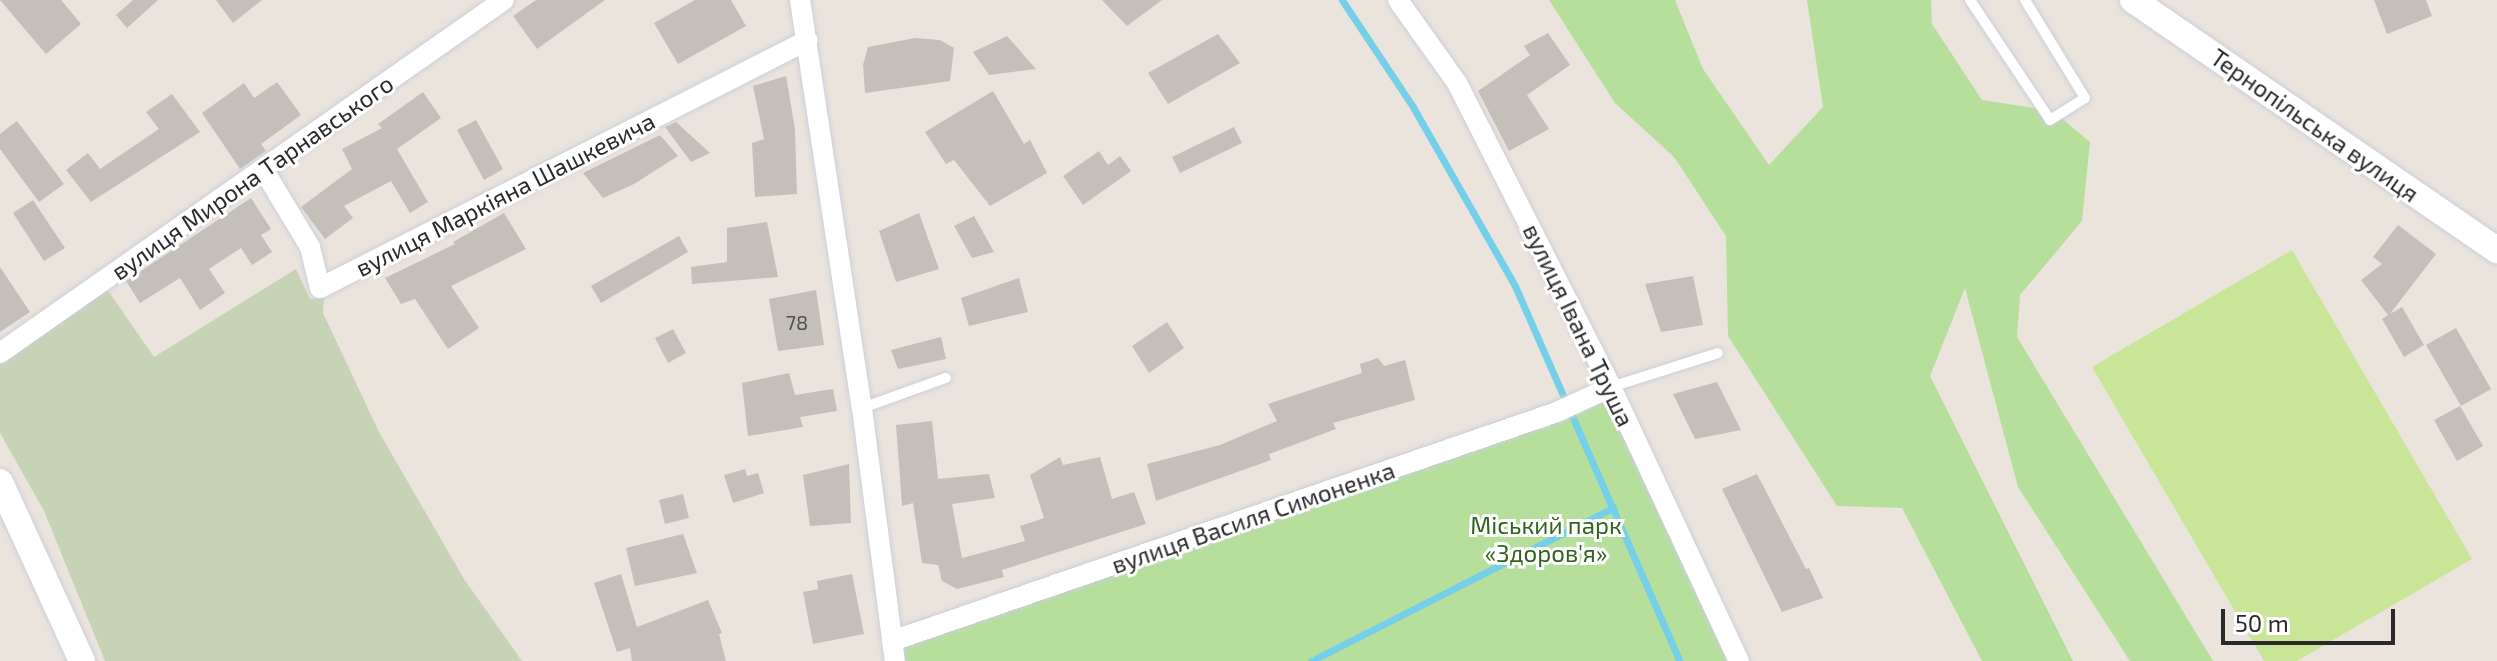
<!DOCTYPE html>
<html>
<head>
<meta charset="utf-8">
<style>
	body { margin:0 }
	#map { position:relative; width:2497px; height:661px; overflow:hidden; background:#ebe4dd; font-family:"Exo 2",sans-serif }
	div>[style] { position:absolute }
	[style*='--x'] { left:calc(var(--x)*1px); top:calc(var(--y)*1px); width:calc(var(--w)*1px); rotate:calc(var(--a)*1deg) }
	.green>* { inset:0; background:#b6df9c }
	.cemetery>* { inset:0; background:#c6d4b5 }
	.pitch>* { inset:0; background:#c9e698 }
	.stream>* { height:7px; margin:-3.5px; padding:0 3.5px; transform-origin:3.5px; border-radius:3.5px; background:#75cfe8 }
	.building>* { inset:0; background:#c4bfb8 }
	.roads { filter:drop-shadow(0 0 2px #cbcfdb) drop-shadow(0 0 2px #cbcfdb) }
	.service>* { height:10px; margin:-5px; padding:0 5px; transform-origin:5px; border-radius:5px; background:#fff }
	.minor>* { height:20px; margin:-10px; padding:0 10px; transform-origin:10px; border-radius:10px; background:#fff }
	.tertiary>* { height:26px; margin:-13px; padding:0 13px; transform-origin:13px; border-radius:13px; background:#fff }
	span { translate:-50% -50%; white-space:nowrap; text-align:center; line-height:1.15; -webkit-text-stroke:6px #fff; paint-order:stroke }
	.number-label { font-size:20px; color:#504f4e }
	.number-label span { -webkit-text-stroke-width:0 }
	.street-label { font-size:24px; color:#2a2a2a }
	.park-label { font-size:24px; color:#30641e }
	.scale { position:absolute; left:2221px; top:609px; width:174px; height:36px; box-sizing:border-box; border:4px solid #2a2a2a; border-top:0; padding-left:10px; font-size:24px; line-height:28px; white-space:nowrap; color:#2a2a2a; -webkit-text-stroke:6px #fff; paint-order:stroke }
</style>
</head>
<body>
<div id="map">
	<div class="green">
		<i style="clip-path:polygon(1549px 0,1675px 0,1703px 69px,1769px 165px,1823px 107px,1807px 0,1931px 0,1932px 24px,1982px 100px,2053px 111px,2090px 142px,2082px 221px,2020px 295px,2017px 337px,2213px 661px,2130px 661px,2018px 487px,1965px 288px,1930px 376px,2073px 661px,1982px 661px,1902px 508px,1837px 506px,1728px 336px,1726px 236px,1674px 157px,1615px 103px)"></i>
		<i style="clip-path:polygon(1611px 387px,1739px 661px,895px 661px,892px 641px)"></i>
	</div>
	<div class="cemetery">
		<i style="clip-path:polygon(296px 269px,310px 299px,324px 297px,323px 313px,379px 432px,464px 579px,522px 661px,105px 661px,44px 511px,0 433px,0 361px,107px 289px,154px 357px)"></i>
	</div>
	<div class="pitch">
		<i style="clip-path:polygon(2292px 250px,2472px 559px,2297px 661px,2264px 661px,2092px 367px)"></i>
	</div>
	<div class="stream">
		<i style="--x:1342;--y:0;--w:128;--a:56.4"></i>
		<i style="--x:1413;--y:107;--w:206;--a:60.3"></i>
		<i style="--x:1515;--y:286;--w:410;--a:66.3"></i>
		<i style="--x:1311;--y:661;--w:339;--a:-26.9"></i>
	</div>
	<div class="building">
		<i style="clip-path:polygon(0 0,61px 0,81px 24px,46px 54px)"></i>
		<i style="clip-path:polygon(133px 0,158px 0,127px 28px,116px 15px)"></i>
		<i style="clip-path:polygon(216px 0,262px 0,233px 23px)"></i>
		<i style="clip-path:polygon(536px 0,605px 0,537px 49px,513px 16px)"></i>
		<i style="clip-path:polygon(695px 0,731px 0,746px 26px,678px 64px,654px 23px)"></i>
		<i style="clip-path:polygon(1102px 0,1162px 0,1127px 26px)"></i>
		<i style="clip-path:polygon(2374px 0,2426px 0,2432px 16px,2387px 34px)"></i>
		<i style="clip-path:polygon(1548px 33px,1570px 65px,1527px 95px,1549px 129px,1509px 151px,1478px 91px,1530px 55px,1524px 46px)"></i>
		<i style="clip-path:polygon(1218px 34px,1240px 63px,1168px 104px,1148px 73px)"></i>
		<i style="clip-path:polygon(1007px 36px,1036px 69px,989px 75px,973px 52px)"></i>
		<i style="clip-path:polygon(915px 38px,940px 40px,954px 48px,950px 81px,865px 93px,863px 65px,868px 47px)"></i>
		<i style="clip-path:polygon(786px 76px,795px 129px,797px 194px,755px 197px,752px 143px,764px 139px,753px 86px)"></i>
		<i style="clip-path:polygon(277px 82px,301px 115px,261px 144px,266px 151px,240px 169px,202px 113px,244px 83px,254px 98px)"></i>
		<i style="clip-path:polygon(993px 91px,1024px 144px,1030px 140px,1047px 173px,990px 206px,954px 160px,946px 164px,925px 132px)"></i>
		<i style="clip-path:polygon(423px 92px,441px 118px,397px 149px,428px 202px,410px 213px,391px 181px,344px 206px,353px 218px,325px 239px,301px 207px,352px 169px,342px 149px,382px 128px,378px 124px)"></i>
		<i style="clip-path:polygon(172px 94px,200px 132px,91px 202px,66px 170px,88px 153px,100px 169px,159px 129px,146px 112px)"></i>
		<i style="clip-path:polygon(476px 120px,503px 169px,484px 180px,457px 130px)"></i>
		<i style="clip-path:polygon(17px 121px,64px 184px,39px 202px,0 149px,0 134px)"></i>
		<i style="clip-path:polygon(676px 122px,710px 153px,691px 162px,665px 127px)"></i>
		<i style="clip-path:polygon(1234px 127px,1242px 143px,1180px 173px,1172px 157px)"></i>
		<i style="clip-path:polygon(660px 135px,678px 156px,634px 184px,603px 198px,583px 173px)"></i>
		<i style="clip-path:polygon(1099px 151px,1108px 165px,1120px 156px,1131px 171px,1083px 205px,1063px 176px)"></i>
		<i style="clip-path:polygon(251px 198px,271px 229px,261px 235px,272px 252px,252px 265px,241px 248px,209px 269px,225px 293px,200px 310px,180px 278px,140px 303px,126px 281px)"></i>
		<i style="clip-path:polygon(33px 200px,65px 248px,44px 261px,13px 213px)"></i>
		<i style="clip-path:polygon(504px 213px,526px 249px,451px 286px,479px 328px,448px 349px,415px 299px,401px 304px,385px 278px,455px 244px,453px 242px)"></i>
		<i style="clip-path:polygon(919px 213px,939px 269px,896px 282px,879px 231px)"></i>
		<i style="clip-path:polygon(974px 216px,994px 252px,972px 258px,954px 226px)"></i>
		<i style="clip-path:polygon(767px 222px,778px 277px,692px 284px,691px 267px,727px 262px,727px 228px)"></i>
		<i style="clip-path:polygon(2398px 225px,2436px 254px,2390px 314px,2402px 307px,2424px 345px,2404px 357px,2382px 319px,2388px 315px,2361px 280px,2382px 264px,2373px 257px)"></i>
		<i style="clip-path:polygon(679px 236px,688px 252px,601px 303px,591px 286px)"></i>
		<i style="clip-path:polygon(0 267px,30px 312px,0 332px)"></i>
		<i style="clip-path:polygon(1693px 276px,1703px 325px,1661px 332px,1645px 284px)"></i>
		<i style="clip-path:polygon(1019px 278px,1028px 312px,969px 326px,961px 298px)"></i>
		<i style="clip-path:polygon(816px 290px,824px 345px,778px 351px,769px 299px)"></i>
		<i style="clip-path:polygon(1167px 322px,1184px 348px,1149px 373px,1132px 346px)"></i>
		<i style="clip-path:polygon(2456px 328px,2491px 389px,2461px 406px,2426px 345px)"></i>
		<i style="clip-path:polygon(673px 329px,686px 353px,668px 363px,655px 338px)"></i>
		<i style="clip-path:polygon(941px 337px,946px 359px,898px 369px,891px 350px)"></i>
		<i style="clip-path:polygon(1378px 358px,1384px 366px,1405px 360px,1415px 400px,1333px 423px,1336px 429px,1269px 454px,1271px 460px,1156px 501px,1147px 464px,1220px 445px,1277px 421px,1268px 404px,1362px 373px,1360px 364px)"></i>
		<i style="clip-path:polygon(789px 373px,795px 395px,833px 389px,837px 411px,800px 417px,803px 427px,748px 436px,742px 383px)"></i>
		<i style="clip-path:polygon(1717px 382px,1741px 430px,1695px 439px,1673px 394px)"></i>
		<i style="clip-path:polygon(2460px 406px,2483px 446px,2457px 461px,2434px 420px)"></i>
		<i style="clip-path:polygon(932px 421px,938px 479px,989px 474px,995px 498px,952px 504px,962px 558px,1025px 541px,1020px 526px,1044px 518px,1030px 475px,1060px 457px,1063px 465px,1100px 457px,1112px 499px,1134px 492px,1146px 524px,1002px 570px,1004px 577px,957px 589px,942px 581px,938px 565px,922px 563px,913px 503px,902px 506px,896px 425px)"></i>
		<i style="clip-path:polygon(849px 464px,851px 523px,810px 526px,803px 475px)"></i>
		<i style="clip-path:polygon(745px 469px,747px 476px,758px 473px,764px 493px,733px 503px,724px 475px)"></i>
		<i style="clip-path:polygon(1757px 474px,1806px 569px,1809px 568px,1823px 598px,1782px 612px,1722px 489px)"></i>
		<i style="clip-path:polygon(683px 494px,689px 518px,665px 524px,659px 500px)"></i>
		<i style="clip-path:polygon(683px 534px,697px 573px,635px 586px,626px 548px)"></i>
		<i style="clip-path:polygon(621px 574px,637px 627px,708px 600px,722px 633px,719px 634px,726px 661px,632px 661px,630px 648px,617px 652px,594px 583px)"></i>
		<i style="clip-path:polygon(852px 574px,864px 634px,813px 644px,803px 592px,818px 589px,817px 581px)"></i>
	</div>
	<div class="roads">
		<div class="service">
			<i style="--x:1970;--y:0;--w:144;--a:56.3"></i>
			<i style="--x:2050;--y:120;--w:41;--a:-32.2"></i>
			<i style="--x:2085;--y:98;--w:115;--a:-121.5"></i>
			<i style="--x:1611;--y:387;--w:112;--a:-17.6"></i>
			<i style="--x:862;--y:408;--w:89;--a:-19.7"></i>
		</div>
		<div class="minor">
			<i style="--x:800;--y:0;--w:413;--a:81.4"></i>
			<i style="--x:862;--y:408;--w:255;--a:82.6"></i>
			<i style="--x:1398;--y:0;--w:102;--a:54.6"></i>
			<i style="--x:1457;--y:83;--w:341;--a:63.1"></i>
			<i style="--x:1611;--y:387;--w:302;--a:65"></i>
			<i style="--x:263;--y:169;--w:91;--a:58.9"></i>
			<i style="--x:310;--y:247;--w:42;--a:76.3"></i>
			<i style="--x:320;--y:288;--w:547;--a:-26.94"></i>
			<i style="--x:0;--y:353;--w:615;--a:-35.01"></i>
			<i style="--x:892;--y:641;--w:703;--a:-19"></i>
			<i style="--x:1557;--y:412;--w:60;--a:-24.8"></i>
		</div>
		<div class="tertiary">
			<i style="--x:2133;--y:0;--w:442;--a:34.5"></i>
			<i style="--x:0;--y:482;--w:197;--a:65.4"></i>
		</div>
	</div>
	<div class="number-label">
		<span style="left:797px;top:322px">78</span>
	</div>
	<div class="street-label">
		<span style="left:2315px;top:125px;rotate:35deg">Тернопільська вулиця</span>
		<span style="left:252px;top:177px;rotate:-35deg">вулиця Мирона Тарнавського</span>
		<span style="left:505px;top:194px;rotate:-27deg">вулиця Маркіяна Шашкевича</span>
		<span style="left:1579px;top:325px;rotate:64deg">вулиця Івана Труша</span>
		<span style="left:1253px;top:517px;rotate:-19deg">вулиця Василя Симоненка</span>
	</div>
	<div class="park-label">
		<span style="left:1546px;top:539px">Міський парк<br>«Здоров'я»</span>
	</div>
	<div class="scale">50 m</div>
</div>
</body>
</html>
